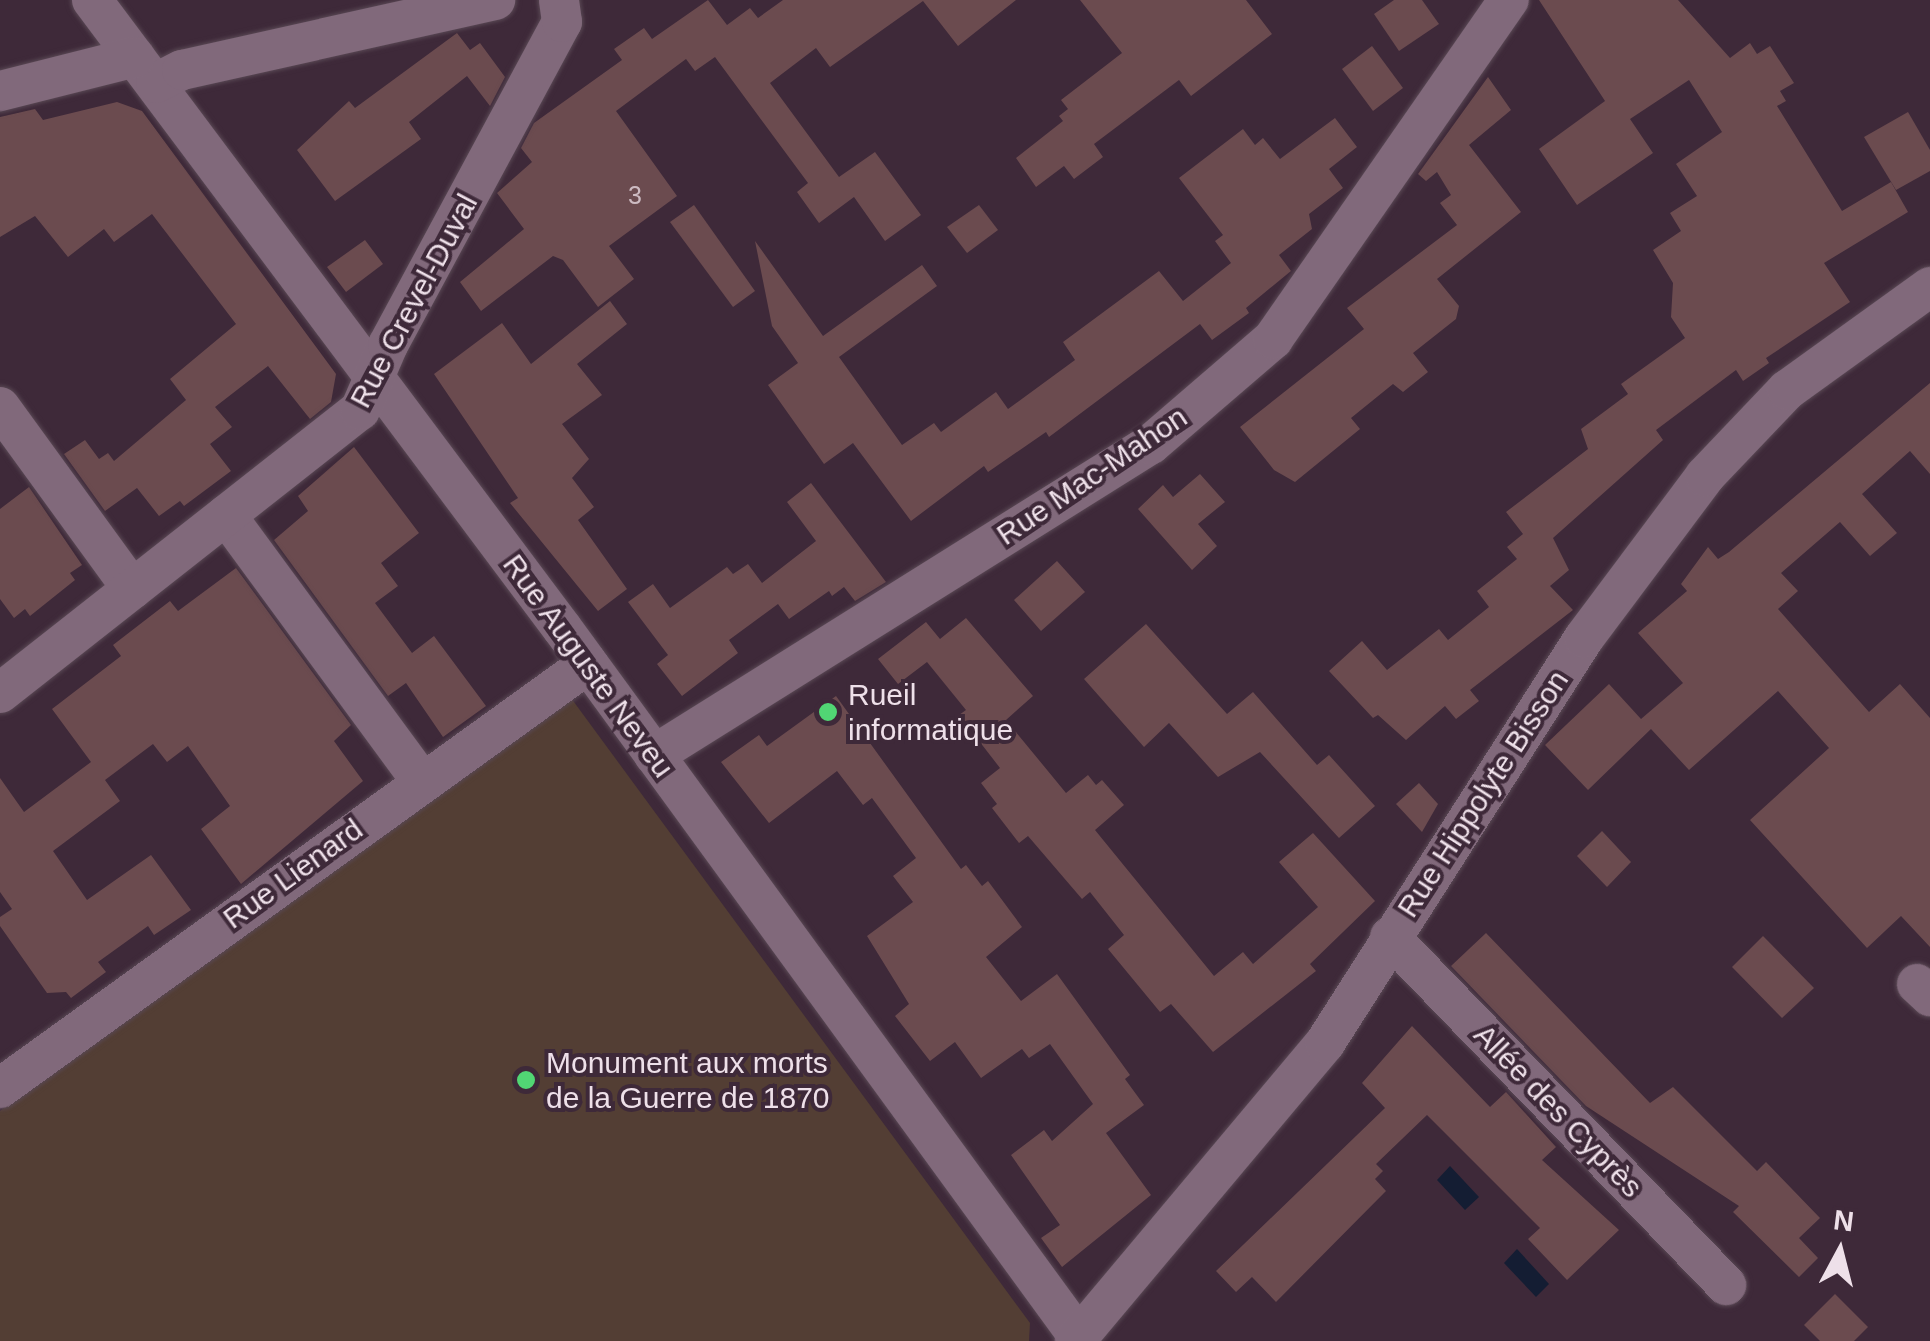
<!DOCTYPE html>
<html>
<head>
<meta charset="utf-8">
<style>
	body { margin:0 }
	#map { position:relative; width:1930px; height:1341px; overflow:hidden; background:#3e2939; font-family:Arial,sans-serif }
	div>[style] { position:absolute }
	[style*='--x'] { left:calc(var(--x)*1px); top:calc(var(--y)*1px); width:calc(var(--w)*1px); rotate:calc(var(--a)*1deg) }
	.green>* { inset:0; background:#533e34 }
	.water>* { inset:0; background:#141d33 }
	.building>* { inset:0; background:#6b4b4f }
	.roads { filter:drop-shadow(0 0 2px #594854) drop-shadow(0 0 2px #594854) }
	.minor>* { height:40px; margin:-20px; padding:0 20px; transform-origin:20px; border-radius:20px; background:#81697b }
	.dots>* { width:28px; height:28px; translate:-50% -50%; box-sizing:border-box; border:5px solid #3e2939; border-radius:50% }
	span { translate:-50% -50%; white-space:nowrap; text-align:center; line-height:1.15; -webkit-text-stroke:8px #3e2939; paint-order:stroke }
	.number-label { font-size:25px; color:#cdbbc2 }
	.number-label span { -webkit-text-stroke-width:0 }
	.street-label { font-size:30px; color:#eee0e9 }
	.poi-label { font-size:30px; color:#eee0e9 }
	.left { translate:0 -50%; text-align:left }
	.north { position:absolute; left:1790px; top:1201px; width:100px; height:100px; -webkit-text-stroke:8px #3e2939; paint-order:stroke; rotate:7deg; font-size:28px; font-weight:700; line-height:40px; text-align:center; color:#eee0e9 }
	.north::after { content:''; display:block; margin:auto; width:35px; height:45px; background:#eee0e9; clip-path:polygon(50% 0,100% 100%,50% 72%,0 100%) }
</style>
</head>
<body>
<div id="map">
	<div class="green">
		<i style="clip-path:polygon(571px 698px,1030px 1323px,1029px 1341px,0 1341px,0 1111px)"></i>
	</div>
	<div class="water">
		<i style="clip-path:polygon(1450px 1166px,1479px 1197px,1465px 1210px,1437px 1180px)"></i>
		<i style="clip-path:polygon(1517px 1249px,1549px 1284px,1536px 1297px,1504px 1263px)"></i>
	</div>
	<div class="building">
		<i style="clip-path:polygon(708px 0,727px 25px,750px 8px,758px 18px,783px 0,1016px 0,958px 46px,923px 1px,830px 67px,816px 48px,770px 83px,839px 177px,875px 152px,921px 215px,885px 241px,854px 197px,819px 223px,797px 192px,808px 183px,715px 57px,695px 71px,686px 59px,616px 111px,677px 196px,609px 246px,634px 279px,598px 307px,563px 260px,553px 256px,481px 311px,460px 282px,524px 229px,497px 193px,532px 162px,521px 148px,534px 123px,622px 60px,614px 49px,644px 28px,652px 39px)"></i>
		<i style="clip-path:polygon(1080px 0,1246px 0,1272px 34px,1191px 96px,1179px 80px,1094px 144px,1103px 157px,1074px 179px,1064px 166px,1036px 187px,1016px 158px,1063px 121px,1059px 116px,1068px 109px,1061px 100px,1122px 53px)"></i>
		<i style="clip-path:polygon(1394px 0,1422px 0,1439px 24px,1399px 51px,1374px 14px)"></i>
		<i style="clip-path:polygon(1539px 0,1678px 0,1730px 58px,1750px 43px,1757px 54px,1770px 46px,1794px 83px,1780px 91px,1786px 101px,1777px 106px,1842px 211px,1891px 182px,1908px 212px,1824px 263px,1850px 302px,1766px 358px,1769px 363px,1743px 381px,1736px 370px,1656px 430px,1663px 440px,1553px 538px,1569px 570px,1550px 586px,1573px 610px,1470px 690px,1479px 701px,1456px 719px,1445px 706px,1406px 740px,1378px 715px,1373px 718px,1329px 671px,1362px 641px,1387px 670px,1439px 629px,1448px 640px,1489px 607px,1477px 591px,1517px 559px,1507px 547px,1523px 534px,1506px 512px,1588px 449px,1581px 429px,1628px 394px,1621px 384px,1685px 338px,1671px 317px,1673px 283px,1653px 250px,1681px 231px,1670px 213px,1697px 196px,1676px 164px,1722px 132px,1689px 80px,1630px 119px,1653px 153px,1577px 205px,1539px 149px,1605px 101px)"></i>
		<i style="clip-path:polygon(457px 33px,470px 50px,480px 43px,505px 77px,490px 106px,467px 76px,409px 122px,421px 139px,335px 201px,297px 150px,349px 101px,355px 108px)"></i>
		<i style="clip-path:polygon(1372px 46px,1403px 88px,1373px 111px,1342px 69px)"></i>
		<i style="clip-path:polygon(1488px 77px,1511px 110px,1469px 145px,1521px 212px,1437px 279px,1459px 306px,1456px 319px,1413px 353px,1428px 372px,1403px 392px,1393px 384px,1351px 418px,1360px 429px,1295px 482px,1274px 470px,1240px 427px,1364px 329px,1347px 308px,1457px 225px,1440px 203px,1451px 195px,1437px 172px,1426px 181px,1418px 174px)"></i>
		<i style="clip-path:polygon(117px 102px,142px 111px,336px 374px,331px 402px,310px 419px,268px 366px,215px 407px,232px 427px,210px 444px,231px 471px,184px 506px,180px 501px,159px 516px,137px 488px,105px 511px,64px 454px,85px 440px,99px 459px,108px 453px,114px 461px,186px 400px,170px 379px,236px 324px,152px 214px,114px 242px,104px 229px,68px 257px,35px 216px,0 237px,0 117px,35px 109px,43px 120px)"></i>
		<i style="clip-path:polygon(1908px 112px,1930px 150px,1930px 171px,1896px 190px,1864px 137px)"></i>
		<i style="clip-path:polygon(1335px 118px,1357px 147px,1329px 169px,1343px 188px,1309px 214px,1312px 229px,1279px 255px,1291px 271px,1246px 308px,1249px 313px,1212px 340px,1200px 324px,1049px 437px,1046px 432px,988px 472px,984px 466px,911px 521px,853px 443px,824px 464px,768px 385px,798px 363px,772px 326px,755px 241px,823px 336px,922px 265px,937px 286px,839px 357px,902px 445px,934px 423px,941px 432px,996px 392px,1008px 409px,1075px 360px,1063px 342px,1159px 271px,1183px 301px,1231px 263px,1215px 241px,1223px 235px,1179px 178px,1243px 129px,1255px 145px,1263px 138px,1280px 159px)"></i>
		<i style="clip-path:polygon(694px 205px,755px 291px,733px 307px,670px 222px)"></i>
		<i style="clip-path:polygon(979px 205px,998px 230px,967px 253px,947px 227px)"></i>
		<i style="clip-path:polygon(365px 240px,383px 264px,346px 292px,327px 267px)"></i>
		<i style="clip-path:polygon(610px 301px,627px 324px,577px 364px,602px 395px,562px 424px,589px 459px,572px 478px,594px 507px,578px 520px,627px 589px,598px 611px,510px 503px,518px 498px,434px 374px,502px 323px,531px 364px)"></i>
		<i style="clip-path:polygon(1930px 383px,1930px 474px,1910px 451px,1862px 494px,1897px 533px,1870px 556px,1840px 522px,1781px 573px,1798px 591px,1778px 609px,1869px 712px,1900px 684px,1930px 718px,1930px 947px,1901px 916px,1867px 948px,1750px 820px,1829px 748px,1778px 691px,1689px 770px,1651px 729px,1588px 790px,1545px 745px,1609px 684px,1641px 719px,1683px 683px,1638px 633px,1687px 591px,1681px 584px,1708px 547px,1718px 559px,1729px 552px)"></i>
		<i style="clip-path:polygon(354px 447px,419px 533px,381px 563px,398px 586px,375px 603px,412px 653px,434px 636px,486px 706px,443px 737px,406px 683px,388px 696px,274px 540px,308px 511px,298px 496px)"></i>
		<i style="clip-path:polygon(1200px 474px,1225px 502px,1198px 524px,1217px 546px,1192px 570px,1138px 509px,1163px 485px,1173px 497px)"></i>
		<i style="clip-path:polygon(811px 483px,886px 582px,855px 601px,844px 587px,832px 596px,829px 591px,789px 619px,778px 604px,729px 640px,738px 653px,682px 696px,657px 664px,668px 655px,628px 602px,653px 584px,670px 608px,727px 567px,733px 574px,748px 564px,762px 583px,816px 541px,787px 502px)"></i>
		<i style="clip-path:polygon(29px 487px,82px 565px,70px 573px,75px 580px,30px 616px,25px 609px,14px 618px,0 599px,0 509px)"></i>
		<i style="clip-path:polygon(1057px 561px,1085px 592px,1041px 631px,1014px 600px)"></i>
		<i style="clip-path:polygon(236px 568px,351px 725px,334px 741px,363px 781px,241px 884px,201px 829px,230px 806px,188px 746px,167px 762px,153px 744px,105px 780px,120px 801px,53px 851px,87px 900px,151px 855px,191px 910px,154px 935px,148px 926px,98px 962px,106px 972px,71px 998px,66px 992px,47px 993px,0 926px,0 917px,12px 909px,0 892px,0 778px,24px 812px,91px 762px,52px 709px,121px 656px,113px 645px,170px 601px,178px 611px)"></i>
		<i style="clip-path:polygon(966px 618px,1033px 696px,1006px 720px,1066px 793px,1088px 775px,1096px 785px,1102px 780px,1124px 805px,1095px 830px,1214px 976px,1243px 952px,1253px 964px,1318px 907px,1279px 862px,1313px 833px,1375px 901px,1310px 964px,1316px 971px,1213px 1052px,1171px 1004px,1160px 1012px,1108px 949px,1124px 935px,1090px 892px,1082px 899px,1028px 836px,1019px 843px,992px 808px,997px 804px,981px 783px,1000px 768px,959px 715px,966px 710px,927px 662px,898px 684px,878px 659px,926px 622px,940px 639px)"></i>
		<i style="clip-path:polygon(1146px 624px,1227px 714px,1253px 692px,1317px 765px,1329px 755px,1375px 806px,1339px 838px,1260px 752px,1218px 777px,1169px 723px,1144px 747px,1084px 679px)"></i>
		<i style="clip-path:polygon(836px 696px,961px 869px,966px 865px,982px 886px,988px 881px,1022px 927px,986px 957px,1021px 1001px,1057px 974px,1130px 1075px,1125px 1079px,1144px 1105px,1106px 1133px,1151px 1195px,1062px 1267px,1041px 1238px,1060px 1225px,1011px 1155px,1044px 1130px,1052px 1141px,1093px 1104px,1050px 1044px,1029px 1058px,1022px 1049px,981px 1078px,955px 1042px,930px 1061px,895px 1016px,909px 1004px,867px 936px,913px 902px,893px 876px,916px 858px,872px 798px,863px 805px,837px 771px,769px 823px,721px 762px,759px 735px,767px 746px)"></i>
		<i style="clip-path:polygon(1419px 783px,1438px 804px,1422px 832px,1396px 804px)"></i>
		<i style="clip-path:polygon(1602px 831px,1631px 862px,1607px 887px,1577px 856px)"></i>
		<i style="clip-path:polygon(1486px 933px,1650px 1103px,1673px 1087px,1757px 1171px,1766px 1162px,1820px 1218px,1799px 1238px,1818px 1258px,1799px 1277px,1733px 1212px,1739px 1206px,1586px 1106px,1451px 966px)"></i>
		<i style="clip-path:polygon(1763px 936px,1814px 988px,1782px 1018px,1732px 967px)"></i>
		<i style="clip-path:polygon(1412px 1026px,1490px 1107px,1506px 1092px,1556px 1147px,1542px 1160px,1619px 1230px,1567px 1280px,1528px 1239px,1540px 1228px,1427px 1115px,1376px 1164px,1383px 1171px,1375px 1179px,1386px 1191px,1276px 1302px,1252px 1277px,1236px 1292px,1216px 1271px,1385px 1108px,1362px 1083px)"></i>
		<i style="clip-path:polygon(1835px 1294px,1868px 1327px,1854px 1341px,1820px 1341px,1804px 1325px)"></i>
	</div>
	<div class="roads">
		<div class="minor">
			<i style="--x:92;--y:0;--w:784;--a:53.19"></i>
			<i style="--x:562;--y:628;--w:876;--a:53.91"></i>
			<i style="--x:156;--y:83;--w:29;--a:-27"></i>
			<i style="--x:182;--y:70;--w:321;--a:-12.6"></i>
			<i style="--x:0;--y:91;--w:139;--a:-14.1"></i>
			<i style="--x:0;--y:407;--w:225;--a:54"></i>
			<i style="--x:226;--y:515;--w:329;--a:53.7"></i>
			<i style="--x:0;--y:693;--w:458;--a:-38.2"></i>
			<i style="--x:360;--y:410;--w:71;--a:-66.7"></i>
			<i style="--x:388;--y:345;--w:367;--a:-61.7"></i>
			<i style="--x:562;--y:22;--w:22;--a:-98"></i>
			<i style="--x:654;--y:755;--w:586;--a:-32.04"></i>
			<i style="--x:1151;--y:444;--w:161;--a:-40.7"></i>
			<i style="--x:1273;--y:339;--w:413;--a:-55.2"></i>
			<i style="--x:1390;--y:937;--w:484;--a:46"></i>
			<i style="--x:1917;--y:984;--w:18;--a:43"></i>
			<i style="--x:0;--y:1088;--w:725;--a:-35.79"></i>
			<i style="--x:1075;--y:1341;--w:389;--a:-50"></i>
			<i style="--x:1325;--y:1043;--w:481;--a:-57.4"></i>
			<i style="--x:1584;--y:638;--w:202;--a:-53.2"></i>
			<i style="--x:1705;--y:476;--w:119;--a:-46.4"></i>
			<i style="--x:1787;--y:390;--w:176;--a:-35.8"></i>
		</div>
	</div>
	<div class="dots">
		<i style="left:828px;top:712px;background:#51d674"></i>
		<i style="left:526px;top:1080px;background:#51d674"></i>
	</div>
	<div class="number-label">
		<span style="left:635px;top:195px">3</span>
	</div>
	<div class="street-label">
		<span style="left:414px;top:301px;rotate:-62deg">Rue Crevel-Duval</span>
		<span style="left:1092px;top:476px;rotate:-34deg">Rue Mac-Mahon</span>
		<span style="left:588px;top:666px;rotate:54deg">Rue Auguste Neveu</span>
		<span style="left:1483px;top:794px;rotate:-57deg">Rue Hippolyte Bisson</span>
		<span style="left:293px;top:874px;rotate:-36deg">Rue Lienard</span>
		<span style="left:1558px;top:1111px;rotate:46deg">Allée des Cyprès</span>
	</div>
	<div class="poi-label">
		<span class="left" style="left:848px;top:712px">Rueil<br>informatique</span>
		<span class="left" style="left:546px;top:1080px">Monument aux morts<br>de la Guerre de 1870</span>
	</div>
	<div class="north">N</div>
</div>
</body>
</html>
